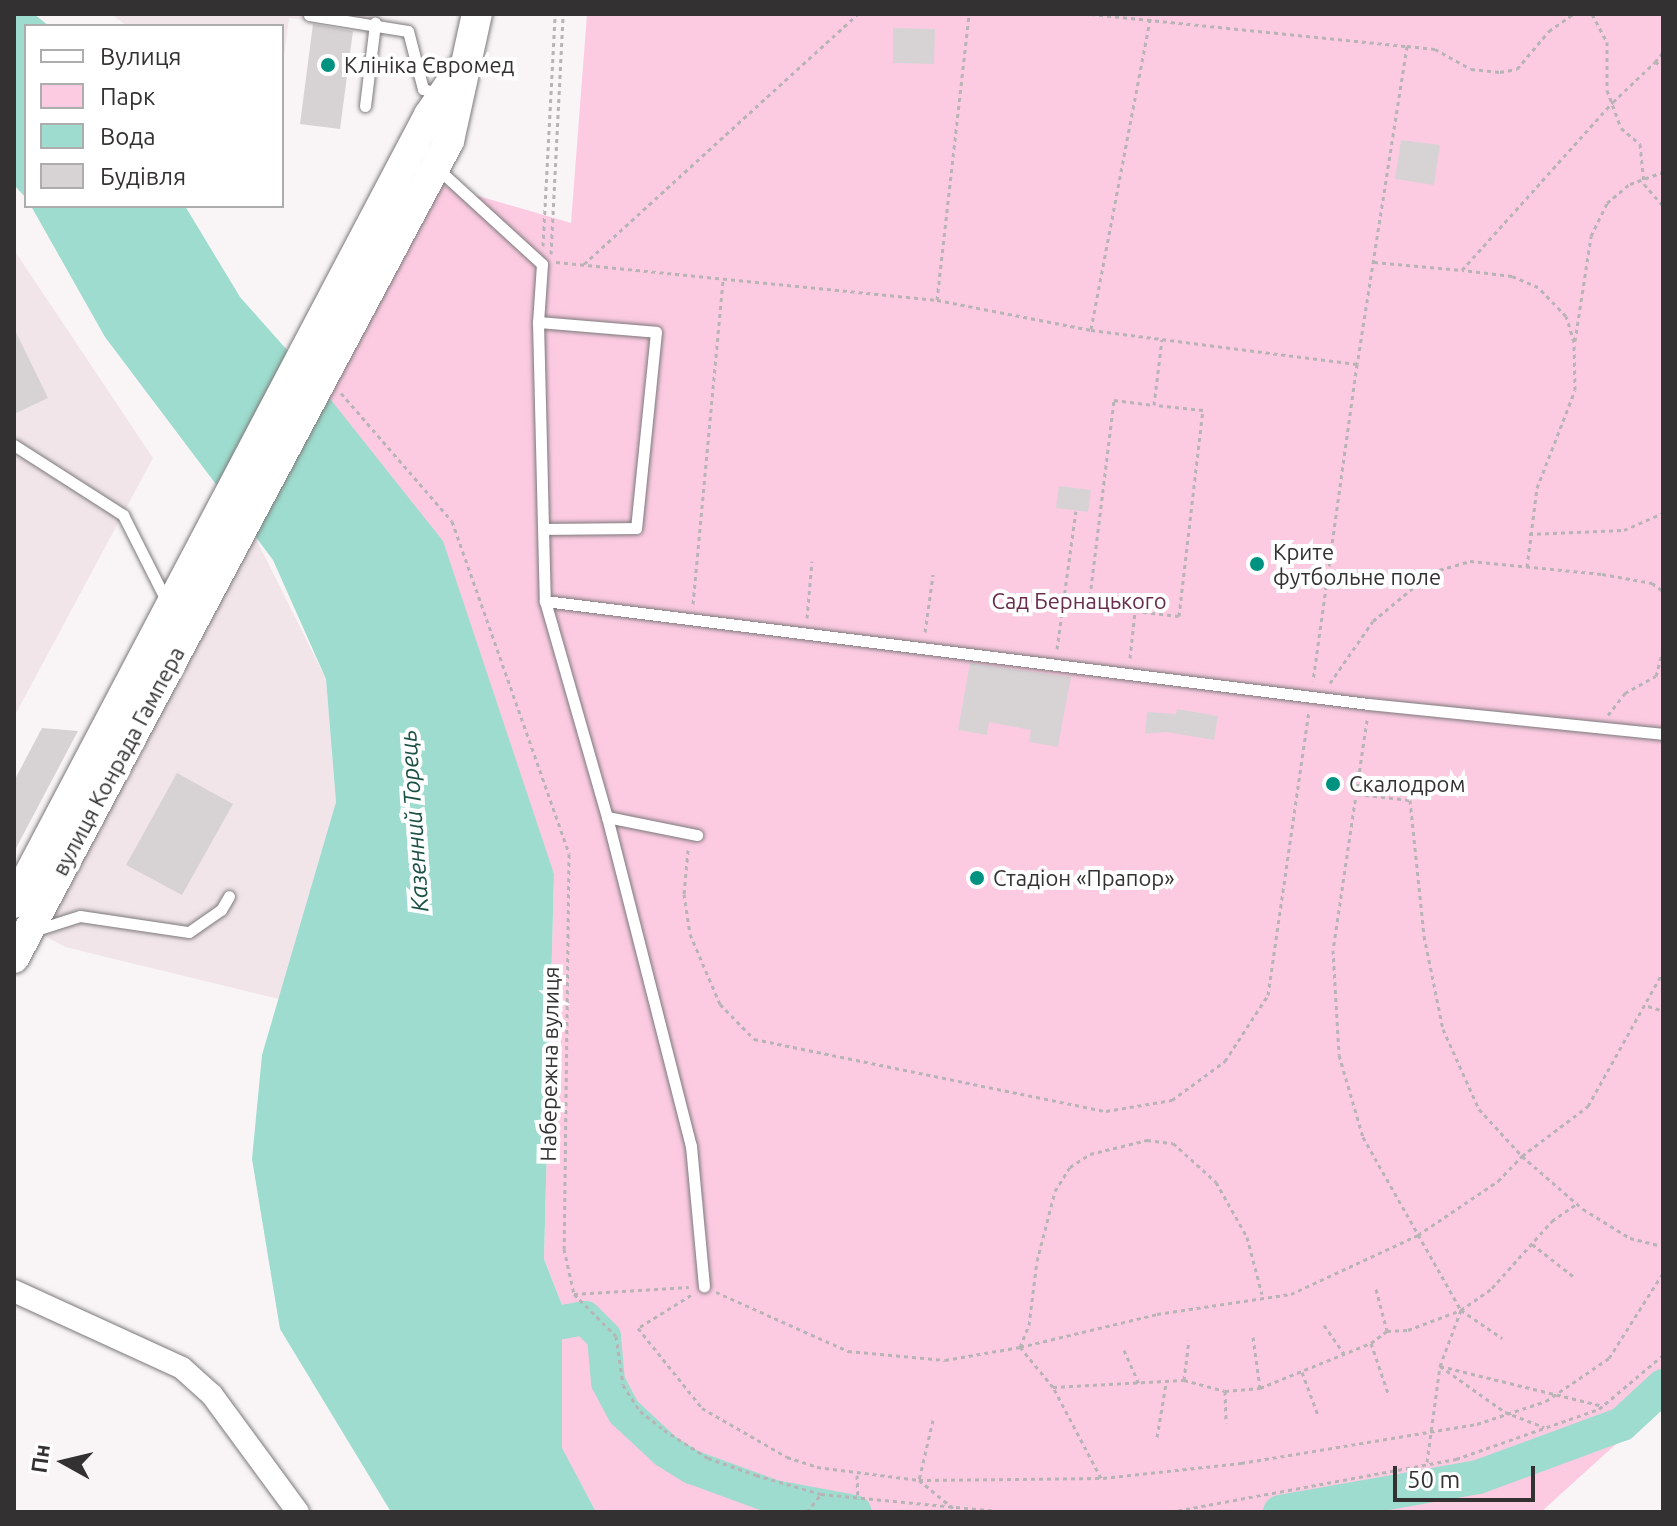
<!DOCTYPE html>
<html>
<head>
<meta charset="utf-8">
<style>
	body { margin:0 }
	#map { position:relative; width:1677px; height:1526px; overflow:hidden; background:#f9f5f7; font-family:Ubuntu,sans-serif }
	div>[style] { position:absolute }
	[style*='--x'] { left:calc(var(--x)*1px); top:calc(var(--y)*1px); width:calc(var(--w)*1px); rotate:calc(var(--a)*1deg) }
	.built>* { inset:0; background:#f1e5ea }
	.green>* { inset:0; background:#fccbe2 }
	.water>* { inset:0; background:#9ddcce }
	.river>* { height:34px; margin:-17px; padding:0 17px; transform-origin:17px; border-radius:17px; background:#9ddcce }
	.building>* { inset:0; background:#d7d3d5 }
	.path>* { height:3px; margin-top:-1.5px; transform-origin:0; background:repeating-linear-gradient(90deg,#b8b4b6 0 4px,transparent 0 8px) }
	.roads { filter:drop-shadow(0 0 2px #7c797a) drop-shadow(0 0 2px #7c797a) }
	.service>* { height:11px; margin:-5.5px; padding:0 5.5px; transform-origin:5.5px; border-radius:5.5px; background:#fff }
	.minor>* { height:22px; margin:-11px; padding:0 11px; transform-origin:11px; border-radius:11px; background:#fff }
	.secondary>* { height:30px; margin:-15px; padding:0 15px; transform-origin:15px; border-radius:15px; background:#fff }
	.dots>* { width:22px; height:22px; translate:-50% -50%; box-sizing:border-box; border:4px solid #fff; border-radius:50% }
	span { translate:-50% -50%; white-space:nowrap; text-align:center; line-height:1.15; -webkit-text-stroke:8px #fff; paint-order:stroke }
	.poi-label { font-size:22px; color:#333132 }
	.left { translate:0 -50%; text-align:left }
	.park-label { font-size:22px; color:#682c4c }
	.street-label { font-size:22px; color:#333132 }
	.water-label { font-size:24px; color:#1b5046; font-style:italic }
	.frame { position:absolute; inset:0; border:16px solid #333132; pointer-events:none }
	.legend { position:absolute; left:24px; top:24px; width:260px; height:184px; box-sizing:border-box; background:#fff; border:2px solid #adadad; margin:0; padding:10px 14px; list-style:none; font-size:24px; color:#333132 }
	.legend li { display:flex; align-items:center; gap:16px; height:40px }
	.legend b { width:40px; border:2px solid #adadad }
	.north { position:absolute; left:24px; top:1422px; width:80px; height:80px; -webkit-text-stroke:6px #fff; paint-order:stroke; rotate:278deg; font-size:22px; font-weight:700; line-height:32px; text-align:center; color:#333132 }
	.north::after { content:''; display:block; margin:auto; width:28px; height:36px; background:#333132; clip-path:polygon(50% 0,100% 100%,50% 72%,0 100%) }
	.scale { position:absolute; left:1393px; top:1466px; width:142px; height:36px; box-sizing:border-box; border:4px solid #333132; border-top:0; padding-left:10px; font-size:24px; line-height:28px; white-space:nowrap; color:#333132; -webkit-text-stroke:6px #fff; paint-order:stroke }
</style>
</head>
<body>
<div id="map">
	<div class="built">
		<i style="clip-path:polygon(111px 14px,371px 14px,370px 28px,289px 18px,282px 72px,282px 26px,127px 26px)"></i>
		<i style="clip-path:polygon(14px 250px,153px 458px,14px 717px)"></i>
		<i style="clip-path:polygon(254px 535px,326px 679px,336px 802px,279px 999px,65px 947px,43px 935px)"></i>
	</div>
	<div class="green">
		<i style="clip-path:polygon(587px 14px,1663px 14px,1663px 1378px,1636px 1426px,1541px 1512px,596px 1512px,561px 1448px,562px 1305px,544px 1259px,554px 874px,327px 395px,441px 185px,571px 223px)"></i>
	</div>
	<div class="water">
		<i style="clip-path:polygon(14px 14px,34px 14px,49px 26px,26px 26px,26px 198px,14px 185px)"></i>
		<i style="clip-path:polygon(31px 206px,185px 206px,240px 297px,327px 395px,443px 541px,554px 874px,544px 1259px,562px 1305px,562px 1448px,596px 1512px,391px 1512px,280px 1329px,252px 1159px,262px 1055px,336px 802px,326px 679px,273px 560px,105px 337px)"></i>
	</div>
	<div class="river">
		<i style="--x:518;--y:1330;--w:68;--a:-10.2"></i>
		<i style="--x:585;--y:1318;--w:27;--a:45"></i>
		<i style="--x:604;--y:1337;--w:45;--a:84.9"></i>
		<i style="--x:608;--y:1382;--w:34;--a:62"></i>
		<i style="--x:624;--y:1412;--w:57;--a:42.9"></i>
		<i style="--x:666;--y:1451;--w:31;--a:32"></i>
		<i style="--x:692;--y:1467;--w:87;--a:20.1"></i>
		<i style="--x:774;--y:1497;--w:82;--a:10.5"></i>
		<i style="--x:1280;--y:1512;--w:201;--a:-10"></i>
		<i style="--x:1478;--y:1477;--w:153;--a:-20.2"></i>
		<i style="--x:1622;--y:1424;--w:56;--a:-42.8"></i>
	</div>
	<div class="building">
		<i style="clip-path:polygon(313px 24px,353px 31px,340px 129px,300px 124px)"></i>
		<i style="clip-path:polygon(893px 28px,935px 29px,934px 64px,893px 63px)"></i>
		<i style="clip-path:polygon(1401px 140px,1440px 145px,1434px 185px,1395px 179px)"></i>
		<i style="clip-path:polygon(14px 328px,48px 398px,14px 414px)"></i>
		<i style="clip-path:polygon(1059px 486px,1091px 490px,1088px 512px,1056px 508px)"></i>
		<i style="clip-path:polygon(970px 663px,1071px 677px,1058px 747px,1029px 742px,1031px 730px,989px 722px,987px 735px,958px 730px)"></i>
		<i style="clip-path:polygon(1177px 709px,1218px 716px,1214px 740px,1166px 732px,1145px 734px,1147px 712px,1176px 714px)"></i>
		<i style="clip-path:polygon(42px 728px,78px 731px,14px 852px,14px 781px)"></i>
		<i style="clip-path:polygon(177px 773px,233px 804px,182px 895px,126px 865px)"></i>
	</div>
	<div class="path">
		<i style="--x:1091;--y:14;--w:318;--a:5.8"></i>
		<i style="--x:1407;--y:46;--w:322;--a:98.9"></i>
		<i style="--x:1592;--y:14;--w:32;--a:62"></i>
		<i style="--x:1607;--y:42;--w:48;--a:90"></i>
		<i style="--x:1607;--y:90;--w:40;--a:69.8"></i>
		<i style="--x:1621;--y:128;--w:25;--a:40"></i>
		<i style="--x:1640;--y:144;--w:40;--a:84.3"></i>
		<i style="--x:1644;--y:184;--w:29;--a:49"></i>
		<i style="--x:1407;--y:46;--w:28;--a:6"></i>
		<i style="--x:1435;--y:49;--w:41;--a:29.1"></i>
		<i style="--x:1471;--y:69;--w:29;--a:6"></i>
		<i style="--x:1500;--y:72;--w:17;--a:-10"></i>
		<i style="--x:1517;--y:69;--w:50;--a:-49.9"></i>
		<i style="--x:1549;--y:31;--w:29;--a:-35"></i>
		<i style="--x:1655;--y:62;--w:13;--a:-51"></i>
		<i style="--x:543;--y:246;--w:232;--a:-87"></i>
		<i style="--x:551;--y:254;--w:240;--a:-87.1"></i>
		<i style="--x:556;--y:262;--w:383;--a:5.7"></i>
		<i style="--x:937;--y:300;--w:157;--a:11"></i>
		<i style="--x:1091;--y:330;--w:268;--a:7.3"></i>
		<i style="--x:1357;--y:364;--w:320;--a:97.9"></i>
		<i style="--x:1374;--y:262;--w:88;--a:5.2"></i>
		<i style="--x:584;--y:264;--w:371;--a:-42.4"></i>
		<i style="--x:937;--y:300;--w:288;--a:-83.6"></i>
		<i style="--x:1091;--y:329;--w:321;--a:-79.2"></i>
		<i style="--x:1575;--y:341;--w:106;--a:-81.3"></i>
		<i style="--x:1591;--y:236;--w:37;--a:-64"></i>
		<i style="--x:1607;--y:203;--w:30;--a:-40"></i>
		<i style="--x:1630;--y:184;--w:35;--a:-20"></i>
		<i style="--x:341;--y:393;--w:169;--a:49.1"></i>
		<i style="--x:452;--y:521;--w:353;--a:70.6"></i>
		<i style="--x:569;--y:854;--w:395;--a:90.7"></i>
		<i style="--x:564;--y:1249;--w:46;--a:77.5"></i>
		<i style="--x:574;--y:1294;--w:59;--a:45"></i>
		<i style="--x:616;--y:1336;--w:49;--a:81.9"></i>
		<i style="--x:623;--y:1385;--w:31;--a:57"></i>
		<i style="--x:640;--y:1411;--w:31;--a:38"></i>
		<i style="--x:664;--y:1430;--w:52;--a:32.5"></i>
		<i style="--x:708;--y:1458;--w:51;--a:19.5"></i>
		<i style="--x:756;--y:1475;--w:68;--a:16.3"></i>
		<i style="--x:821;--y:1494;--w:188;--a:5.5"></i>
		<i style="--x:1529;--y:534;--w:95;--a:-2.4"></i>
		<i style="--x:1624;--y:530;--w:43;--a:-23.6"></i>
		<i style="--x:1527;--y:567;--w:80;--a:-82.8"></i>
		<i style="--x:1537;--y:488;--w:105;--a:-68.8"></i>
		<i style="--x:1575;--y:390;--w:48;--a:-91.2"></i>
		<i style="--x:1574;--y:342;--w:27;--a:-107"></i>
		<i style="--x:1566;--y:316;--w:40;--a:-134"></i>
		<i style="--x:1538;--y:287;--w:28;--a:-157"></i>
		<i style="--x:1512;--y:276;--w:50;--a:-173.2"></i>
		<i style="--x:1462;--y:270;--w:226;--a:-48.1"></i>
		<i style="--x:1613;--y:102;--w:58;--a:-43.6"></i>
		<i style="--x:1655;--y:62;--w:9;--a:27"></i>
		<i style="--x:693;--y:604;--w:327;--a:-84.7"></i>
		<i style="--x:1135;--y:611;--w:44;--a:6.5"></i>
		<i style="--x:1179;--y:616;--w:207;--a:-83.4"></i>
		<i style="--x:1203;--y:410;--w:48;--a:-174.1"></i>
		<i style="--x:807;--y:618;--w:57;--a:-85"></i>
		<i style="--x:925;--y:632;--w:58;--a:-82"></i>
		<i style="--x:1057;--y:649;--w:139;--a:-82.2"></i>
		<i style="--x:1130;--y:658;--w:47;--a:-83.9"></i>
		<i style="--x:1135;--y:611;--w:47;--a:-171.3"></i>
		<i style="--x:1089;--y:604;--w:206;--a:-83"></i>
		<i style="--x:1114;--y:400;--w:40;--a:7.1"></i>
		<i style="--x:1154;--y:405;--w:66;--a:-83.1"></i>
		<i style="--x:1330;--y:683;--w:75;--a:-55.3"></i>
		<i style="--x:1373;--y:621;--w:77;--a:-39.7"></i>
		<i style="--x:1432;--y:572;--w:40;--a:-16"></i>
		<i style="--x:1470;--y:561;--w:133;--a:5.6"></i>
		<i style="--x:1602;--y:574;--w:51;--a:10.2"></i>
		<i style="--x:1652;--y:583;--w:14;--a:36"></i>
		<i style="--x:1608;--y:715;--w:28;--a:-52"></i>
		<i style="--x:1625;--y:693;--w:35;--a:-29"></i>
		<i style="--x:1656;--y:676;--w:28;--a:-75"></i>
		<i style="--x:1367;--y:720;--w:232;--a:98.4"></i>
		<i style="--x:1333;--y:950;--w:105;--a:86.7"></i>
		<i style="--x:1339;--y:1055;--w:85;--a:73.7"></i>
		<i style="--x:1363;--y:1137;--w:199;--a:60.5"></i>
		<i style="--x:1461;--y:1310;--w:60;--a:110.6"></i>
		<i style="--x:1440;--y:1366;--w:80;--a:35.3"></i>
		<i style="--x:1505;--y:1412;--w:42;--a:21"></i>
		<i style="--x:1357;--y:794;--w:53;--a:6.5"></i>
		<i style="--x:1410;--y:800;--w:137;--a:84.1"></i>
		<i style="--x:1424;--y:936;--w:95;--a:78.5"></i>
		<i style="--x:1443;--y:1029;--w:88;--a:65.8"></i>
		<i style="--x:1479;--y:1109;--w:64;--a:47.5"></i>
		<i style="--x:1522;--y:1156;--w:81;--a:41"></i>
		<i style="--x:1583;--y:1209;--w:55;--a:31.7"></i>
		<i style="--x:1630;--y:1238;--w:34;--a:14"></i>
		<i style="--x:688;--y:850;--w:44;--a:95.2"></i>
		<i style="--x:684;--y:894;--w:40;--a:81.5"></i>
		<i style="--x:690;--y:934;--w:76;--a:66.8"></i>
		<i style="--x:720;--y:1004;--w:49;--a:45.8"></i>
		<i style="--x:754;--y:1039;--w:359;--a:11.6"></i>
		<i style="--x:1106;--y:1111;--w:67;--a:-9.5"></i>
		<i style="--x:1172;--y:1100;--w:66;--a:-36.3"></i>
		<i style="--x:1225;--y:1061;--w:79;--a:-56.9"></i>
		<i style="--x:1268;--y:995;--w:286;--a:-81.8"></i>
		<i style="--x:1648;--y:1006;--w:16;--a:18"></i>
		<i style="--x:1532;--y:1244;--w:52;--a:38"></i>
		<i style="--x:1376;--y:1289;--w:43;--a:75.3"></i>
		<i style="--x:716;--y:1292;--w:145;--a:24.1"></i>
		<i style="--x:848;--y:1351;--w:97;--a:5.3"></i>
		<i style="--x:945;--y:1360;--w:76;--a:-9.8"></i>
		<i style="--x:1020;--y:1347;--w:24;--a:-68"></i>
		<i style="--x:1029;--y:1325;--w:64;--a:-82.9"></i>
		<i style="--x:1037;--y:1261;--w:72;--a:-75.6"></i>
		<i style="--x:1055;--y:1191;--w:28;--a:-58"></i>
		<i style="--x:1070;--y:1167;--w:24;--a:-33"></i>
		<i style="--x:1090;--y:1154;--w:59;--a:-13.8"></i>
		<i style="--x:1147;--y:1140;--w:26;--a:7"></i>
		<i style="--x:1173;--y:1143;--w:58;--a:42.2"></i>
		<i style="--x:1216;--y:1182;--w:63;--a:60.6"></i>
		<i style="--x:1247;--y:1237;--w:59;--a:75.3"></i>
		<i style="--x:574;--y:1294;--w:115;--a:-3.5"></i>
		<i style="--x:691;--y:1295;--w:62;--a:148.1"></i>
		<i style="--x:638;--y:1328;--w:102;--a:51.3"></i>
		<i style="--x:702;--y:1408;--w:98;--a:30"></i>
		<i style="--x:787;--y:1457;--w:32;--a:18"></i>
		<i style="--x:817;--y:1467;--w:103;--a:7.3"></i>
		<i style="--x:919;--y:1480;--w:182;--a:-0.6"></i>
		<i style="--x:1101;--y:1478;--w:103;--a:-117.8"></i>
		<i style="--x:1053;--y:1387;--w:52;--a:-129.5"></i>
		<i style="--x:1020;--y:1347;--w:141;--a:-13.5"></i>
		<i style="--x:1157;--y:1314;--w:135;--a:-8.5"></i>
		<i style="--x:1291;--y:1294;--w:140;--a:-24.9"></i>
		<i style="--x:1418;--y:1235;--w:97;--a:-34"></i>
		<i style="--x:1498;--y:1181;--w:35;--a:-46"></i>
		<i style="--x:1522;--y:1156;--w:83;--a:-37.1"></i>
		<i style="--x:1588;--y:1106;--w:154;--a:-60.8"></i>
		<i style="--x:1461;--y:1310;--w:50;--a:34.3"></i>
		<i style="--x:1324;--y:1325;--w:35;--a:55"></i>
		<i style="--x:1253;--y:1337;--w:51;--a:82.2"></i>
		<i style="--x:1371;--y:1343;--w:53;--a:71.2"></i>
		<i style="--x:1124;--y:1350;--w:37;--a:66"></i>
		<i style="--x:1302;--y:1372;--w:46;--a:69.6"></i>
		<i style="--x:1184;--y:1380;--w:40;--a:-82.9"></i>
		<i style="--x:1053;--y:1387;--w:131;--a:-3.1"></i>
		<i style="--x:1184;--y:1380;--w:42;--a:15"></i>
		<i style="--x:1225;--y:1391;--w:35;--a:-5"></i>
		<i style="--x:1260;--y:1388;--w:120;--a:-22.1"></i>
		<i style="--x:1371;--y:1343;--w:20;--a:-37"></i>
		<i style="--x:1387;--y:1331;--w:21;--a:-3"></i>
		<i style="--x:1408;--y:1330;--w:57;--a:-20.7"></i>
		<i style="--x:1461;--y:1310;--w:38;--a:-35"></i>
		<i style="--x:1492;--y:1288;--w:90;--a:-48.2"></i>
		<i style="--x:1552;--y:1221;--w:29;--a:-35"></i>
		<i style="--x:1225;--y:1391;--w:32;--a:88"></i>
		<i style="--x:933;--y:1420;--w:62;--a:103.1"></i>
		<i style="--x:919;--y:1480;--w:44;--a:39.5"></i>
		<i style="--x:1157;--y:1437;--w:54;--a:-80.4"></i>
		<i style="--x:1427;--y:1462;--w:97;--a:-82.3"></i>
		<i style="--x:1440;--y:1366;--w:168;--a:13.8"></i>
		<i style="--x:857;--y:1475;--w:24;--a:88"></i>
		<i style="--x:1103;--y:1478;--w:139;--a:-6.2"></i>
		<i style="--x:1241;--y:1463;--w:239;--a:-9.4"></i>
		<i style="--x:1477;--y:1424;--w:73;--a:-18.4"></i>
		<i style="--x:1546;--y:1401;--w:76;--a:-34.3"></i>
		<i style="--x:1609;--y:1358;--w:101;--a:-57.6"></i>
		<i style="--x:807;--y:1512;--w:23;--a:-52"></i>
		<i style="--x:1170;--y:1512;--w:291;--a:-10.5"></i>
		<i style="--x:1456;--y:1459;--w:151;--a:-19.3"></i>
		<i style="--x:1599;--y:1409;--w:84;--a:-40.2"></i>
	</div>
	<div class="roads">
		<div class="service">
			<i style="--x:309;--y:15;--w:100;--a:9.2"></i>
			<i style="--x:408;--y:31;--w:60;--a:75.5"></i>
			<i style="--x:423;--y:89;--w:19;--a:16"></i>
			<i style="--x:365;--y:106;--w:84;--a:-83.1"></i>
			<i style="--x:438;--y:169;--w:141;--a:42.4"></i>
			<i style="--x:542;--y:264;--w:58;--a:93.9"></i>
			<i style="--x:538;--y:322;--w:279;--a:88.6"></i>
			<i style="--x:545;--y:601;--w:225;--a:74"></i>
			<i style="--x:607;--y:817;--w:92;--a:11.3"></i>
			<i style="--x:538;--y:322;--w:118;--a:4.8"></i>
			<i style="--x:656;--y:332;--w:197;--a:95.8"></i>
			<i style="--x:636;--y:528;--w:92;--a:179.4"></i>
			<i style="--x:14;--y:445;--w:130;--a:32.7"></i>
			<i style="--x:123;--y:515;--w:97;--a:63.2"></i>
			<i style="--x:545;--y:601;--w:830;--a:7.13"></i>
			<i style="--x:1369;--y:704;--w:296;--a:5.8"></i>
			<i style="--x:607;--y:817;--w:340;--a:75.7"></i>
			<i style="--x:691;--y:1146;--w:141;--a:84.7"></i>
			<i style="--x:36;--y:930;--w:46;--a:-17.7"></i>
			<i style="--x:80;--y:916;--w:110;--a:8.4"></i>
			<i style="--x:189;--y:932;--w:39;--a:-35"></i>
			<i style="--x:221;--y:910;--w:16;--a:-60"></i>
		</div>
		<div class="minor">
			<i style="--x:14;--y:1291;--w:185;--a:24.6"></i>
			<i style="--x:182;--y:1368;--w:40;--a:42"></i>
			<i style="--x:212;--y:1395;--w:145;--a:53.7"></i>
		</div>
		<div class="secondary">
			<i style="--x:14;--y:903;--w:891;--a:-62.23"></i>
			<i style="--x:429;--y:115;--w:53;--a:-55.7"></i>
			<i style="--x:14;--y:958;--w:926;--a:-61.97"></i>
			<i style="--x:449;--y:141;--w:130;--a:-77.6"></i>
		</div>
	</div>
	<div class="dots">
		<i style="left:328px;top:65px;background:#009280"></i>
		<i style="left:1257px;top:564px;background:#009280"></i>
		<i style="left:1333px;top:784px;background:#009280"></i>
		<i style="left:977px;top:878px;background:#009280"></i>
	</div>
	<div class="poi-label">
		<span class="left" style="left:344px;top:65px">Клініка Євромед</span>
		<span class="left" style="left:1273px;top:564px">Крите<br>футбольне поле</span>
		<span class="left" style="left:1349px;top:784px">Скалодром</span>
		<span class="left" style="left:993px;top:878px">Стадіон «Прапор»</span>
	</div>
	<div class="park-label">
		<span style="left:1079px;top:601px">Сад Бернацького</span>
	</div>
	<div class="street-label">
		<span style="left:118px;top:761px;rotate:-62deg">вулиця Конрада Гампера</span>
		<span style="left:549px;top:1064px;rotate:-89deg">Набережна вулиця</span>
	</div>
	<div class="water-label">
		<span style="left:414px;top:821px;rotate:-94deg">Казенний Торець</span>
	</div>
	<div class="frame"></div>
	<ul class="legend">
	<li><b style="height:10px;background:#fff"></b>Вулиця</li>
	<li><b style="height:22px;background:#fccbe2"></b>Парк</li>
	<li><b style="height:22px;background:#9ddcce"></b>Вода</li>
	<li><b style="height:22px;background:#d7d3d5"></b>Будівля</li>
	</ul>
	<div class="north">Пн</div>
	<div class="scale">50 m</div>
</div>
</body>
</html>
